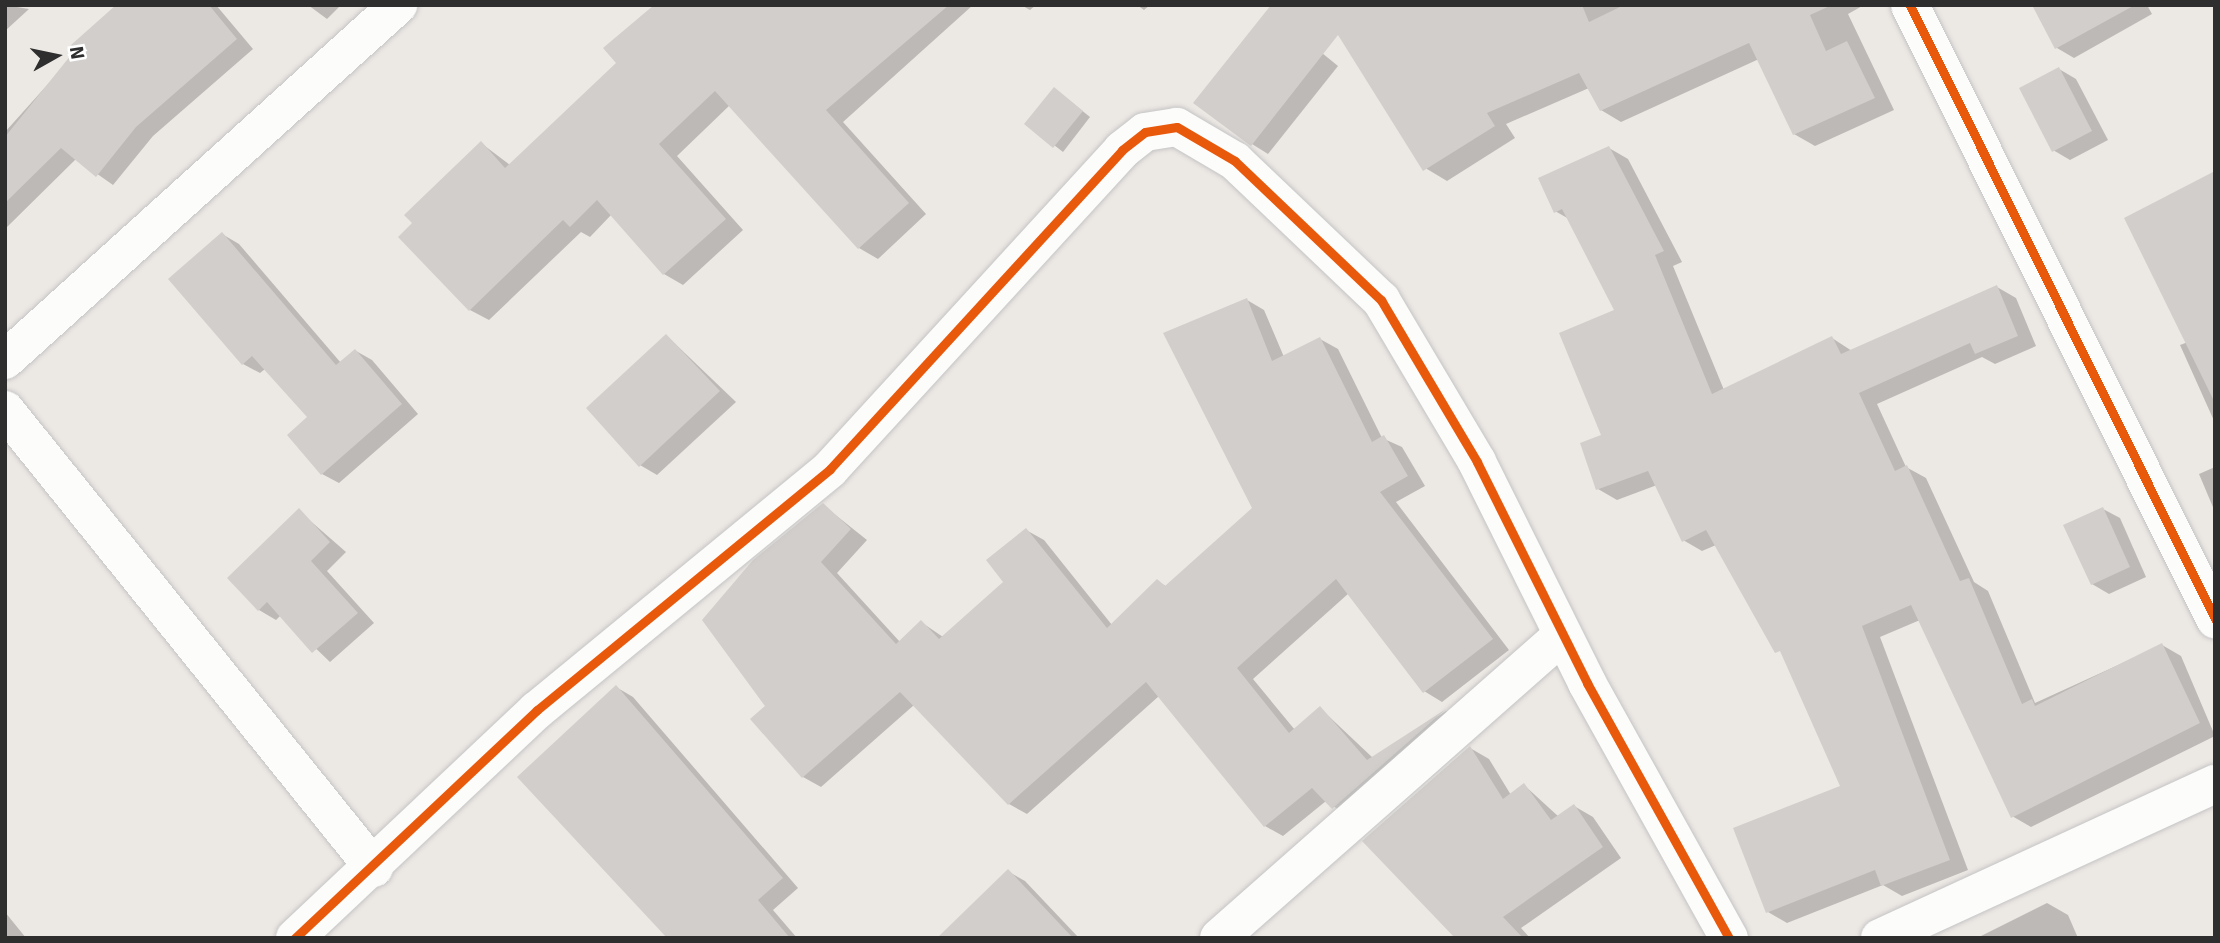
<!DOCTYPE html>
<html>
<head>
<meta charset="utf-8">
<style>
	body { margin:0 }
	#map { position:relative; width:2220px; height:943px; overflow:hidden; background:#ece8e4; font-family:Signika,sans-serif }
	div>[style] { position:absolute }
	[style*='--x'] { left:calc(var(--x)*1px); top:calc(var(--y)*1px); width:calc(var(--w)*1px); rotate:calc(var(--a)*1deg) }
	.shadow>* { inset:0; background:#0003 }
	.building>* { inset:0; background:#d1cecb }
	.roads { filter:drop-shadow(0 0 2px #c5c4c5) drop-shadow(0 0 2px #c5c4c5) }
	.minor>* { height:38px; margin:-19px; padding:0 19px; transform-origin:19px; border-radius:19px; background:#fcfcfb }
	.cycleway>* { height:9px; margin:-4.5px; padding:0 4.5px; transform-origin:4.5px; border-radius:4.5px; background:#e8590c }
	span { translate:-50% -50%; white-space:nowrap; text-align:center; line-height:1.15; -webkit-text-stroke:5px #fff; paint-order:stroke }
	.frame { position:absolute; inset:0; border:7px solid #2e2e2e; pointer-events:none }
	.north { position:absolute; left:21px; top:21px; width:70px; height:70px; -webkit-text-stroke:5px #fff; paint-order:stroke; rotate:81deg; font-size:19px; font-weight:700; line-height:28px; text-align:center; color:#2e2e2e }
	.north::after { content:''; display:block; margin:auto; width:24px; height:32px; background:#2e2e2e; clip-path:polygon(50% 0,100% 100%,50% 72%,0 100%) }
</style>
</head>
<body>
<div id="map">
	<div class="shadow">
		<i style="clip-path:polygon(5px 5px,29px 9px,5px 31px)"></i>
		<i style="clip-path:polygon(119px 5px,216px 5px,253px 49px,153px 136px,113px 185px,76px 159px,5px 229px,5px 132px)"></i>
		<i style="clip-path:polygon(308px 5px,341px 5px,327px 19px)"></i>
		<i style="clip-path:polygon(656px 5px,973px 5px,843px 122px,926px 214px,878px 259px,859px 248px,730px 105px,677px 156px,743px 230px,683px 285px,664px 274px,612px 214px,590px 237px,581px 232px,489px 320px,470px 310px,481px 143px,510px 165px,618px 63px)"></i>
		<i style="clip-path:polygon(1021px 5px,1036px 5px,1030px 10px)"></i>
		<i style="clip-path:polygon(1137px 5px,1150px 5px,1144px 10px)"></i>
		<i style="clip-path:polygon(1339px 5px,1864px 5px,1848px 14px,1894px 110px,1815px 146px,1794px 134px,1759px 59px,1621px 122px,1601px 110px,1589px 88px,1506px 124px,1515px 138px,1447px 181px,1427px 169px)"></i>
		<i style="clip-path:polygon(2034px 5px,2147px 5px,2152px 14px,2074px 58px,2057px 48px)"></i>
		<i style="clip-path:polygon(1284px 22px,1338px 66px,1268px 154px,1252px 144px)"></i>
		<i style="clip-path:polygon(2059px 69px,2076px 79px,2108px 140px,2070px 160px,2053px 150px)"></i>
		<i style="clip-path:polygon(1055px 89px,1090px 117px,1063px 152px,1027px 124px)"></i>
		<i style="clip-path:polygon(1609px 148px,1628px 159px,1682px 262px,1673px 266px,1724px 390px,1832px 338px,1852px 351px,1997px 287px,2016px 298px,2036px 346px,1995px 364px,1982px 357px,1877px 404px,1906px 467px,1926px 478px,1974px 582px,1988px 591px,2035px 703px,2162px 645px,2181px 656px,2215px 736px,2031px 827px,2012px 816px,1920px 620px,1880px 637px,1968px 870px,1902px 896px,1883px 885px,1787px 923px,1768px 912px,1842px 787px,1785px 657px,1716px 545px,1702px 551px,1683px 540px,1657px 485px,1617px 500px,1598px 489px,1616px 311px,1569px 219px,1555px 211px)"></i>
		<i style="clip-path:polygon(2215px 172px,2215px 423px,2180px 345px,2188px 342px)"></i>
		<i style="clip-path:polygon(222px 234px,239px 244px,341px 363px,356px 351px,372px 360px,418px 414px,339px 483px,322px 474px,309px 417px,265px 369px,260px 373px,243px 364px)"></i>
		<i style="clip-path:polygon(1247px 300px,1264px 310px,1284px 357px,1320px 339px,1338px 349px,1382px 438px,1402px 447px,1425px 486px,1396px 502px,1509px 650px,1442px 702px,1424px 691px,1349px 593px,1253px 679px,1295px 730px,1320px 708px,1373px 758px,1446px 711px,1462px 720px,1351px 818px,1326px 801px,1283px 836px,1265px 826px,1159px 696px,1027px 814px,1009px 804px,914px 705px,821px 787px,803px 777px,767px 706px,823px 505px,867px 540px,837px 573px,900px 642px,921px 622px,943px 637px,1006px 582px,1026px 530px,1044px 540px,1112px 625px,1158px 581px,1167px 587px,1254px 509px)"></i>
		<i style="clip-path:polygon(667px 336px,736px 402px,657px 475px,640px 465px)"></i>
		<i style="clip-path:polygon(2215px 467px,2215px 512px,2199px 474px)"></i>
		<i style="clip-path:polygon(2103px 509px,2120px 518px,2146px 577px,2109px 594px,2092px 584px)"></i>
		<i style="clip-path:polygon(299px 511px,346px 552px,327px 571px,374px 623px,330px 662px,281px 615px,276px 620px,259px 610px,229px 578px)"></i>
		<i style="clip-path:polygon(616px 687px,633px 697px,798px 888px,773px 910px,797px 938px,668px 938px)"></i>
		<i style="clip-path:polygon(1470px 748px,1489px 759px,1511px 795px,1524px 785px,1559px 817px,1574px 806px,1593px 817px,1621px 858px,1521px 928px,1530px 938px,1455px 938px)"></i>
		<i style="clip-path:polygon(1009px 872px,1025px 881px,1079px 938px,949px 938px)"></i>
		<i style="clip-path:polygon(2047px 903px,2068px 915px,2078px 938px,1977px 938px)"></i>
		<i style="clip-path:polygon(5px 912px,26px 938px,5px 938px)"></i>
	</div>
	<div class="building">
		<i style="clip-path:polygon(116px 5px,209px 5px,237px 39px,136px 127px,96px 177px,61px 148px,5px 203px,5px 137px,75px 50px,71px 45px)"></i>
		<i style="clip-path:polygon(654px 5px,949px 5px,826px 110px,909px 203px,858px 249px,715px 91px,659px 144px,726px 219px,663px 275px,597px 200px,570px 227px,563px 220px,469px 311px,398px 237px,412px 223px,404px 215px,481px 141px,505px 168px,616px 63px,603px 48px)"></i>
		<i style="clip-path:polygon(1271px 5px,1582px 5px,1589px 22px,1624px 5px,1832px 5px,1810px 15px,1826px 51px,1847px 41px,1875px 98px,1793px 135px,1749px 43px,1600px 111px,1579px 73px,1487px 113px,1495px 126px,1423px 171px,1338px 35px,1251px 146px,1193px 103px)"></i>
		<i style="clip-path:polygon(2032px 5px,2135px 5px,2055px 49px)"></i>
		<i style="clip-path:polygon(2059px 67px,2092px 131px,2052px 152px,2019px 88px)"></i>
		<i style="clip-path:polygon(1054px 87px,1083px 111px,1053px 148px,1024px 124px)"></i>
		<i style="clip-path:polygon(1609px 146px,1664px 251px,1655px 255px,1712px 394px,1832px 336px,1841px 354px,1997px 285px,2018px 336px,1975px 354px,1970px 343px,1859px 393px,1895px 471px,1907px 465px,1960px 581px,1969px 578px,2022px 704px,2032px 699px,2035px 706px,2162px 643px,2200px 723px,2011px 818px,1911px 605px,1862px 626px,1950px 860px,1881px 886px,1875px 870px,1766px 913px,1733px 828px,1840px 786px,1780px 651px,1775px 653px,1706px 530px,1682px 542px,1648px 471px,1596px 490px,1580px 443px,1601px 435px,1559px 333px,1614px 310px,1562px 209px,1554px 213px,1538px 178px)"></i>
		<i style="clip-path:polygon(2215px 171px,2215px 403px,2124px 218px)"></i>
		<i style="clip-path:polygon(222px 232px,336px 365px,355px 349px,402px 404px,321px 475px,287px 435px,307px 417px,252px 356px,242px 365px,168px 279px)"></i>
		<i style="clip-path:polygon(1247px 298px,1272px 361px,1320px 337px,1372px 442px,1384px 435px,1408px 476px,1380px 492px,1493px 639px,1423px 693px,1336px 579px,1237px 668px,1289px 733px,1320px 706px,1367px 760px,1446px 709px,1332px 809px,1312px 788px,1264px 827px,1146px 682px,1008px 805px,900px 692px,802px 778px,750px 719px,765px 706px,702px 620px,753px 560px,823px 503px,851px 529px,821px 562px,896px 644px,921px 620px,939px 639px,1003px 582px,986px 560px,1026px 528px,1107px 628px,1157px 579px,1165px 586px,1252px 508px,1163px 333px)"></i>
		<i style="clip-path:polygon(666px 334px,720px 391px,639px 467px,586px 408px)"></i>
		<i style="clip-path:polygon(2103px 507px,2130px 567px,2091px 585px,2063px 525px)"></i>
		<i style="clip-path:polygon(299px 508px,330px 542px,311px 561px,358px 613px,312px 653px,267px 602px,258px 611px,227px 578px)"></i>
		<i style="clip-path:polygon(616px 685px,783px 878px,758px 900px,790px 938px,667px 938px,517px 777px)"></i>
		<i style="clip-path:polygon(1470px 746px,1503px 799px,1524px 783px,1551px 820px,1574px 804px,1603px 847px,1503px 917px,1523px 938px,1455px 938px,1362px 841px)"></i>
		<i style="clip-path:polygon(1008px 869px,1073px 938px,937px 938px)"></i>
	</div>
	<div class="roads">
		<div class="minor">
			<i style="--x:1910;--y:5;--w:686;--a:63.58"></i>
			<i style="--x:5;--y:360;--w:530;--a:-42.09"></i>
			<i style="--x:5;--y:410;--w:588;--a:51.14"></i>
			<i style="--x:295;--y:938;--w:332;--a:-43.3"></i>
			<i style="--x:537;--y:710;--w:379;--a:-39.4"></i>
			<i style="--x:830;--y:469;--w:432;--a:-47.5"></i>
			<i style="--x:1122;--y:150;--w:29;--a:-38"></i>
			<i style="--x:1145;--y:132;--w:32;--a:-9"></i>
			<i style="--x:1177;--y:127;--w:67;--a:30.4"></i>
			<i style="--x:1235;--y:161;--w:202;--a:43.6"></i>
			<i style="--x:1381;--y:300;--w:188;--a:59.3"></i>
			<i style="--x:1477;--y:462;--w:247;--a:63.5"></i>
			<i style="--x:1587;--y:683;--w:292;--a:60.9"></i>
			<i style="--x:1219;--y:938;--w:458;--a:-41.4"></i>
			<i style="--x:1880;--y:938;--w:369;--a:-24.7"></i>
		</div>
	</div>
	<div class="cycleway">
		<i style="--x:1910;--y:5;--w:686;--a:63.58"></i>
		<i style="--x:295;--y:938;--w:332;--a:-43.3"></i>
		<i style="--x:537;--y:710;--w:379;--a:-39.4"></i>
		<i style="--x:830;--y:469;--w:432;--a:-47.5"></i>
		<i style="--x:1122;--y:150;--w:29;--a:-38"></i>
		<i style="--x:1145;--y:132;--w:32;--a:-9"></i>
		<i style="--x:1177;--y:127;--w:67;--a:30.4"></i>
		<i style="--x:1235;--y:161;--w:202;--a:43.6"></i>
		<i style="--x:1381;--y:300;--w:188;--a:59.3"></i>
		<i style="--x:1477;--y:462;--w:247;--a:63.5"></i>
		<i style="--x:1587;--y:683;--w:292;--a:60.9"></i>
	</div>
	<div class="frame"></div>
	<div class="north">N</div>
</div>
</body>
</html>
